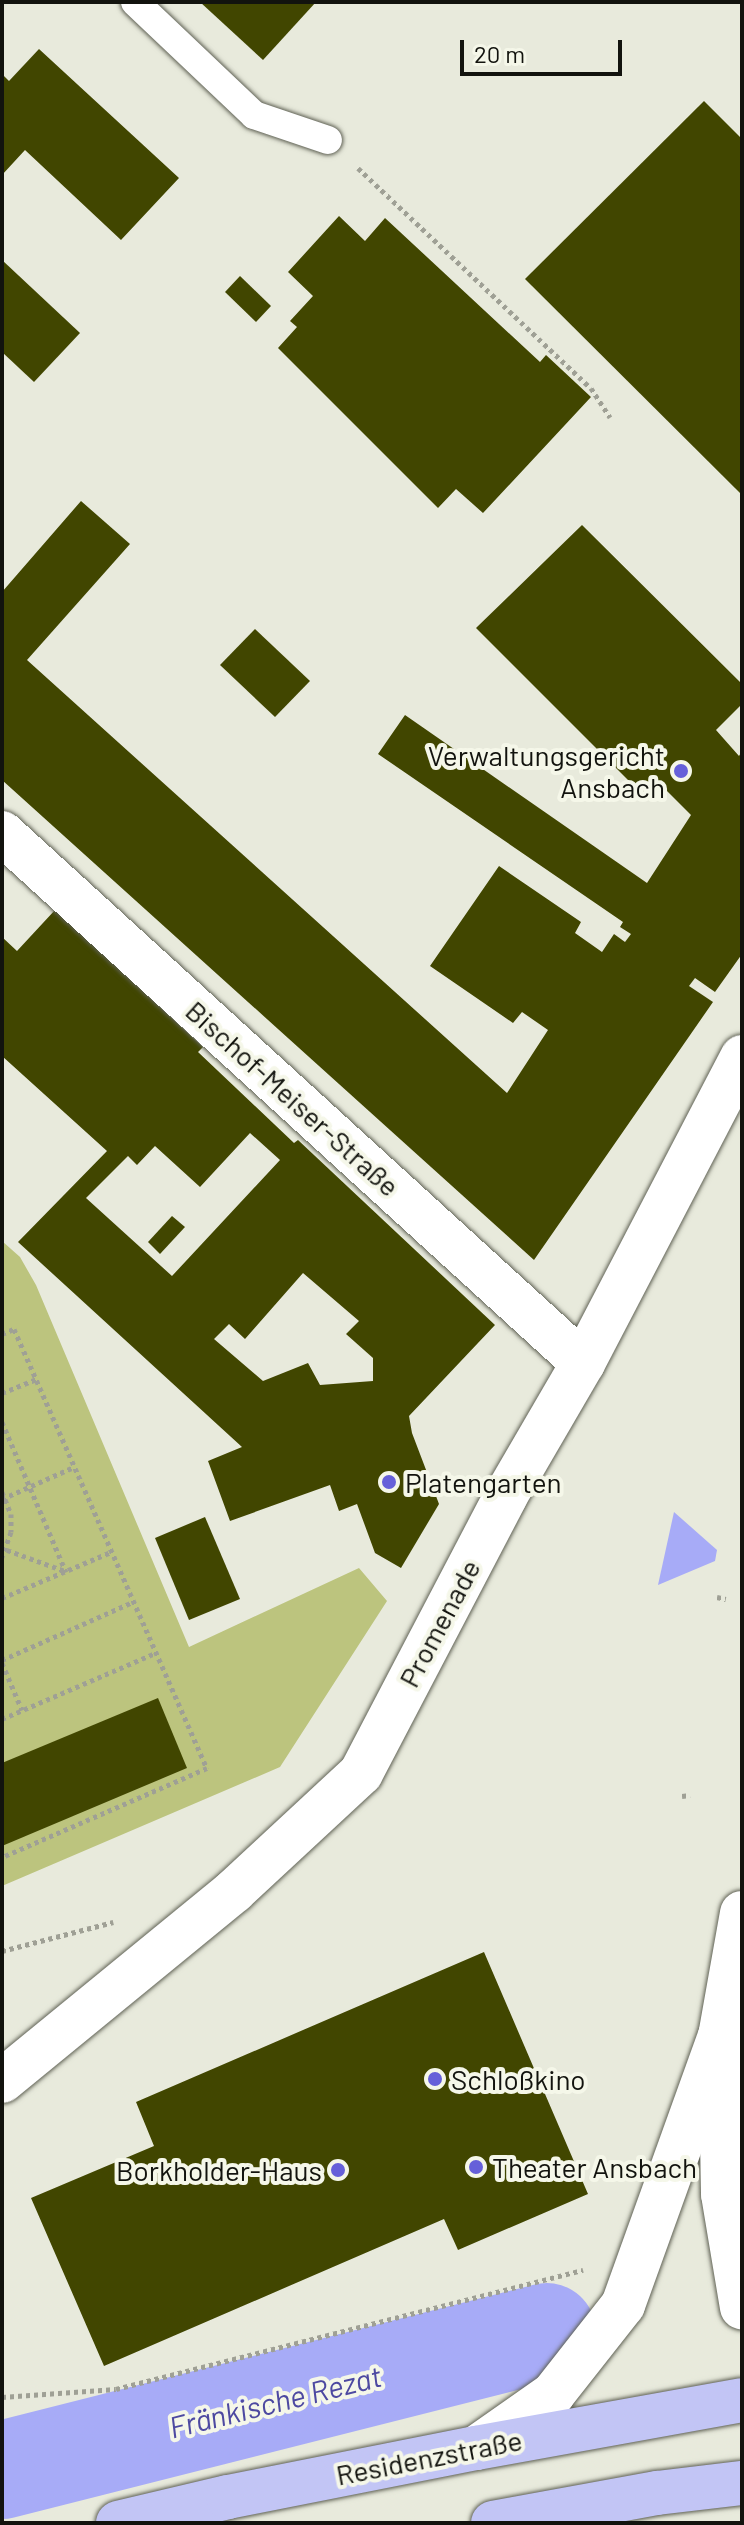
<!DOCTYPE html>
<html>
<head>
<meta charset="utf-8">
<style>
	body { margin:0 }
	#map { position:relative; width:744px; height:2525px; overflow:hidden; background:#e8eadc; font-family:Barlow,sans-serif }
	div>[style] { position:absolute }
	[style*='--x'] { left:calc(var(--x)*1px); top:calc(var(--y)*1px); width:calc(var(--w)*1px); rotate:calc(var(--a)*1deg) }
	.green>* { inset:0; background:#bcc47e }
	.water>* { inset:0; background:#a7abf7 }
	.river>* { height:98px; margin:-49px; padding:0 49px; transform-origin:49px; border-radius:49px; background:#a7abf7 }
	.building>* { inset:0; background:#414600 }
	.path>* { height:5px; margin-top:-2.5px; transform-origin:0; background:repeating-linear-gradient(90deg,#9fa095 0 4px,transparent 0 8px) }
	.roads { filter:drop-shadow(0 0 2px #5f6154) drop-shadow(0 0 2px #5f6154) }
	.lane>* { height:28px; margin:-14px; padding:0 14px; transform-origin:14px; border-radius:14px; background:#fff }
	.street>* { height:44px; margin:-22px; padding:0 22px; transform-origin:22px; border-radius:22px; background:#fff }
	.secondary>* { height:44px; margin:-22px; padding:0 22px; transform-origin:22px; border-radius:22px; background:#fff }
	.primary>* { height:44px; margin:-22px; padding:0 22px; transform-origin:22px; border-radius:22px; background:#c2c5f5 }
	.dots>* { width:22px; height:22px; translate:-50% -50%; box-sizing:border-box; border:4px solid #f5f7e9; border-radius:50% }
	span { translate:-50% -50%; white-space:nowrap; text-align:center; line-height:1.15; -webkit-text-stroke:8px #f5f7e9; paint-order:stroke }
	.poi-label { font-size:28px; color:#12130e }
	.right { translate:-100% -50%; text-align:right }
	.left { translate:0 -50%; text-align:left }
	.street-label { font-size:28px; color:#12130e }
	.water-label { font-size:30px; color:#4d49a1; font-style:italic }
	.frame { position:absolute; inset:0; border:4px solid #12130e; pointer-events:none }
	.scale { position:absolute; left:460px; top:40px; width:162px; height:36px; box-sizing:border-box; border:4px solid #12130e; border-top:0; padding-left:10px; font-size:24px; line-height:28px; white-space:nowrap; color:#12130e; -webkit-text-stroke:6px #f5f7e9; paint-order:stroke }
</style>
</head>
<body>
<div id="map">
	<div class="green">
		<i style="clip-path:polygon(2px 1241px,20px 1257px,36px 1285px,189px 1647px,359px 1568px,387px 1601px,280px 1767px,2px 1886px)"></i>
	</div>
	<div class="water">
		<i style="clip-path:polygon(674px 1512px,717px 1550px,715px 1561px,658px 1585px)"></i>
	</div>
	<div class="river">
		<i style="--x:2;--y:2470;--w:562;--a:-14.21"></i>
	</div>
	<div class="building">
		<i style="clip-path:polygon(200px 2px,316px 2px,263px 60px)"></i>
		<i style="clip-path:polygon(39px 49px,179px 178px,121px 240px,25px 150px,2px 175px,2px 74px,9px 81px)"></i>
		<i style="clip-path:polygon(704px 101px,742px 139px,742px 495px,525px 279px)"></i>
		<i style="clip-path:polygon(339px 216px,365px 241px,385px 218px,540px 362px,546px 355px,591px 397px,483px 513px,456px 489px,438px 508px,278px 348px,297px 327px,290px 321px,313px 296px,288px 272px)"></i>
		<i style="clip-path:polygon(2px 260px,80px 333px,34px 382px,2px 352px)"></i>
		<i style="clip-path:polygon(240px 276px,271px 306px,256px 322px,225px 292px)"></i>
		<i style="clip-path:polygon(81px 501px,130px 544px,27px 660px,507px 1093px,548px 1030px,522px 1012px,513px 1023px,430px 966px,499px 866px,581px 922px,575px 933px,602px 952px,614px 934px,625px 942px,631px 934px,620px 927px,623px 922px,378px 754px,405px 715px,647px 883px,691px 815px,663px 787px,648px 800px,476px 628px,582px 525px,742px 684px,742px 704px,716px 730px,739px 756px,742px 751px,742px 954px,715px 992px,695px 978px,689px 986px,713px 1002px,534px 1260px,2px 780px,2px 592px)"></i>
		<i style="clip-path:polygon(255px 629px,310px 681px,275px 717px,220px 665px)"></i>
		<i style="clip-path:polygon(evenodd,55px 910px,203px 1047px,198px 1052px,294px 1143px,298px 1140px,495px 1325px,409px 1416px,412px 1433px,439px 1504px,401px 1568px,375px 1553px,357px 1504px,339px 1511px,330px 1485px,230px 1521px,208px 1461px,242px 1447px,18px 1242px,107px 1151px,2px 1056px,2px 937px,17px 951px,55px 910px,250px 1133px,280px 1160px,172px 1276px,86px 1198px,128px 1156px,137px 1165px,155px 1146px,200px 1187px,250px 1133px,55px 910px,303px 1273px,359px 1321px,346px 1334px,373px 1358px,373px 1381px,320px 1385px,308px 1363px,263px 1381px,214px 1339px,229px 1324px,245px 1339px,303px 1273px)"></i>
		<i style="clip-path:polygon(172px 1216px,185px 1227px,160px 1254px,148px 1242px)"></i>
		<i style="clip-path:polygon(205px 1517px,240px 1599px,189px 1620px,155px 1538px)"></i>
		<i style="clip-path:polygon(158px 1698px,187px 1768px,2px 1846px,2px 1763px)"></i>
		<i style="clip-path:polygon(484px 1952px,588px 2194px,458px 2250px,444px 2219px,104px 2366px,31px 2198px,154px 2146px,136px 2102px)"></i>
	</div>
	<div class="path">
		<i style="--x:358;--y:168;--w:320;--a:43.4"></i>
		<i style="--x:591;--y:388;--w:35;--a:57"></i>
		<i style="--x:2;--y:1334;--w:13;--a:-23"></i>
		<i style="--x:14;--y:1329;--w:480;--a:66.3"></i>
		<i style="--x:207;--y:1768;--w:223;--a:156.5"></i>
		<i style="--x:2;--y:1393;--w:37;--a:-22"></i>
		<i style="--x:2;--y:1422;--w:163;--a:66.9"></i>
		<i style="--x:2;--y:1492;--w:24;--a:68"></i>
		<i style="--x:11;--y:1514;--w:18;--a:90"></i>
		<i style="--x:11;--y:1532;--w:27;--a:110"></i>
		<i style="--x:2;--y:1499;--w:79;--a:-24"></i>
		<i style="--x:7;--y:1550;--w:62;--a:19.9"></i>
		<i style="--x:717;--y:1597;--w:9;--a:13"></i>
		<i style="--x:2;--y:1598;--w:118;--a:-22.9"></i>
		<i style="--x:2;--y:1660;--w:143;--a:-23.9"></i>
		<i style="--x:2;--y:1663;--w:51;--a:66.9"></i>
		<i style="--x:2;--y:1719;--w:167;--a:-23.3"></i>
		<i style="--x:682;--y:1796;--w:8;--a:-7"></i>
		<i style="--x:2;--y:1951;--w:115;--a:-14.6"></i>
		<i style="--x:2;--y:2397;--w:114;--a:-4"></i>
		<i style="--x:116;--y:2389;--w:482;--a:-14.3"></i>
	</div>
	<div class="roads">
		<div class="lane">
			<i style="--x:135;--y:2;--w:164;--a:43.5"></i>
			<i style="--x:254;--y:115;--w:78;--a:18.7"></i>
		</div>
		<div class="street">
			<i style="--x:2;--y:833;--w:786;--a:42.37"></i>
			<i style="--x:2;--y:2081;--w:300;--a:-39.3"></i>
			<i style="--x:234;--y:1891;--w:173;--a:-42.9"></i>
			<i style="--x:361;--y:1773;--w:311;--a:-62.4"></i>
			<i style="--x:505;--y:1497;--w:155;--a:-59.8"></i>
			<i style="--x:583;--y:1363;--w:345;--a:-62.5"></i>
		</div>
		<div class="secondary">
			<i style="--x:742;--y:1913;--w:125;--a:100.1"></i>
			<i style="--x:720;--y:2036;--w:158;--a:88.9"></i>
			<i style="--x:723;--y:2194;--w:115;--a:80.5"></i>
			<i style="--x:476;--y:2448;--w:94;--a:-35"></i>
			<i style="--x:553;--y:2394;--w:113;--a:-51.8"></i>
			<i style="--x:623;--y:2305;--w:286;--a:-70.2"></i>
		</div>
		<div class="primary">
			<i style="--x:118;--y:2523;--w:113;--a:-13.3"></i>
			<i style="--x:228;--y:2497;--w:253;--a:-11.2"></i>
			<i style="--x:476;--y:2448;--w:270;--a:-10.2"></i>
			<i style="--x:493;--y:2523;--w:167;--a:-10.4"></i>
			<i style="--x:657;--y:2493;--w:86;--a:-6.7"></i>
		</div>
	</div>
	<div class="dots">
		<i style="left:681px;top:771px;background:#6660d9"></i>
		<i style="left:389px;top:1482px;background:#6660d9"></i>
		<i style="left:435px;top:2079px;background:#6660d9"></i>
		<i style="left:476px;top:2167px;background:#6660d9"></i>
		<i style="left:338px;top:2170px;background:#6660d9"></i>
	</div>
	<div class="poi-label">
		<span class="right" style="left:665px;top:771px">Verwaltungsgericht<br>Ansbach</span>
		<span class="left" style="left:405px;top:1482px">Platengarten</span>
		<span class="left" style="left:451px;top:2079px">Schloßkino</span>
		<span class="left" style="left:492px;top:2167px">Theater Ansbach</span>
		<span class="right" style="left:322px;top:2170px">Borkholder-Haus</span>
	</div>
	<div class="street-label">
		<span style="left:293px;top:1098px;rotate:42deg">Bischof-Meiser-Straße</span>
		<span style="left:439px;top:1623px;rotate:-62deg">Promenade</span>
		<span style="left:429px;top:2457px;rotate:-11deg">Residenzstraße</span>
	</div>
	<div class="water-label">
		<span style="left:275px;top:2401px;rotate:-14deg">Fränkische Rezat</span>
	</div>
	<div class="frame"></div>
	<div class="scale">20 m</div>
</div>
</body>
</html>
